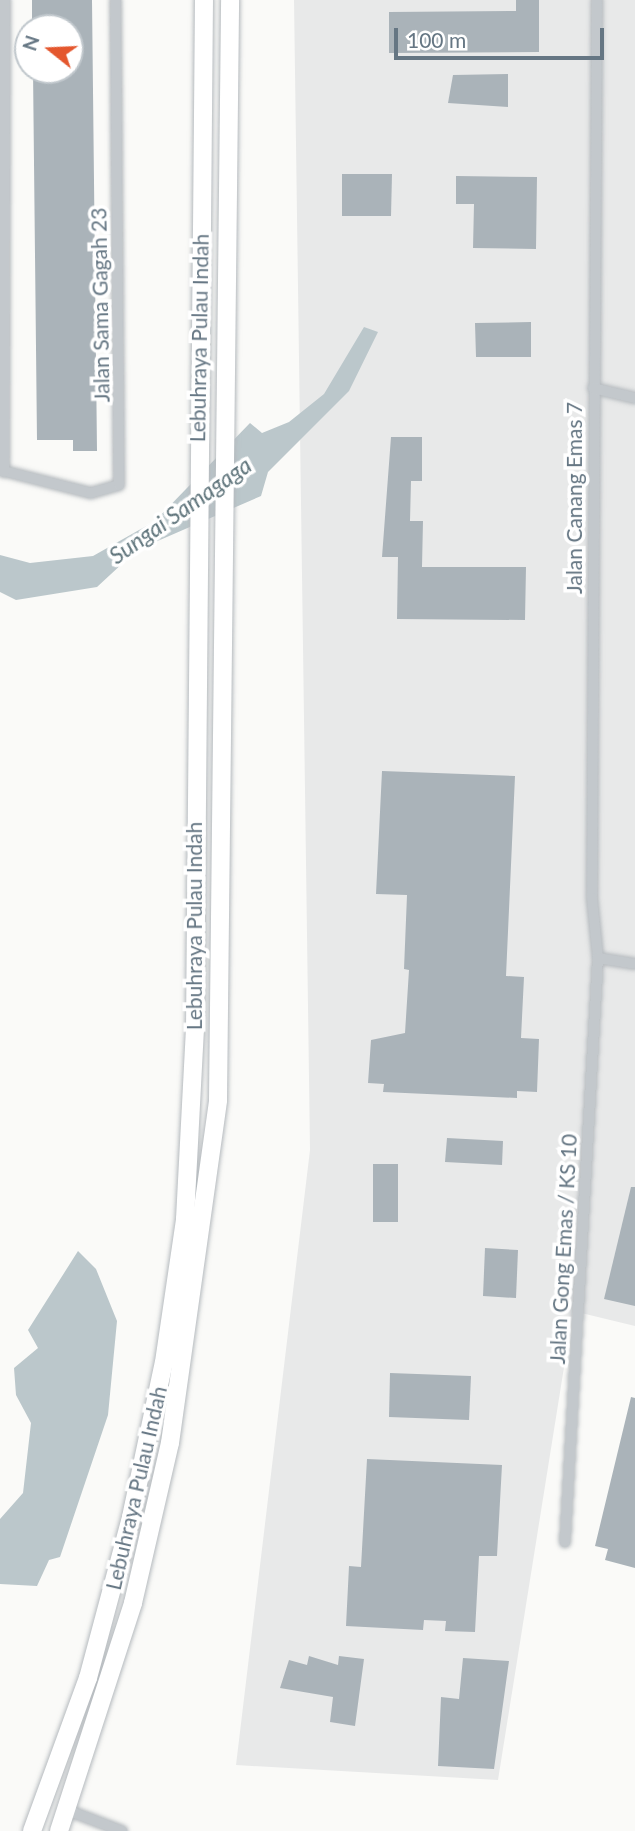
<!DOCTYPE html>
<html>
<head>
<meta charset="utf-8">
<style>
	body { margin:0 }
	#map { position:relative; width:635px; height:1831px; overflow:hidden; background:#fafaf8; font-family:Lato,sans-serif }
	div>[style] { position:absolute }
	[style*='--x'] { left:calc(var(--x)*1px); top:calc(var(--y)*1px); width:calc(var(--w)*1px); rotate:calc(var(--a)*1deg) }
	.built>* { inset:0; background:#e8e9e9 }
	.water>* { inset:0; background:#bbc7cb }
	.building>* { inset:0; background:#aab3b9 }
	.roads { filter:drop-shadow(0 0 2px #b5babe) drop-shadow(0 0 2px #b5babe) }
	.minor>* { height:10px; margin:-5px; padding:0 5px; transform-origin:5px; border-radius:5px; background:#c3c8cc }
	.primary>* { height:18px; margin:-9px; padding:0 9px; transform-origin:9px; border-radius:9px; background:#fff }
	span { translate:-50% -50%; white-space:nowrap; text-align:center; line-height:1.15; -webkit-text-stroke:7px #fff; paint-order:stroke }
	.street-label { font-size:21px; color:#657683 }
	.water-label { font-size:23px; color:#60757c; font-style:italic }
	.north { position:absolute; left:14px; top:14px; width:70px; height:70px; box-sizing:border-box; background:#fff; border:2px solid #c1c8cd; border-radius:50%; rotate:288deg; font-size:19px; font-weight:700; line-height:28px; text-align:center; color:#657683 }
	.north::after { content:''; display:block; margin:auto; width:24px; height:32px; background:#e4572e; clip-path:polygon(50% 0,100% 100%,50% 72%,0 100%) }
	.scale { position:absolute; left:394px; top:28px; width:210px; height:32px; box-sizing:border-box; border:4px solid #657683; border-top:0; padding-left:9px; font-size:21px; line-height:24px; white-space:nowrap; color:#657683; -webkit-text-stroke:5px #fff; paint-order:stroke }
</style>
</head>
<body>
<div id="map">
	<div class="built">
		<i style="clip-path:polygon(294px 0,635px 0,635px 1326px,573px 1311px,498px 1780px,236px 1765px,310px 1150px)"></i>
	</div>
	<div class="water">
		<i style="clip-path:polygon(364px 327px,378px 332px,349px 391px,268px 472px,261px 496px,137px 550px,97px 587px,16px 600px,0 592px,0 555px,30px 563px,93px 556px,155px 521px,250px 423px,262px 433px,289px 422px,324px 394px)"></i>
		<i style="clip-path:polygon(78px 1251px,96px 1269px,117px 1321px,108px 1415px,60px 1557px,49px 1560px,37px 1586px,0 1584px,0 1519px,23px 1493px,31px 1423px,16px 1395px,14px 1368px,38px 1348px,28px 1330px)"></i>
	</div>
	<div class="building">
		<i style="clip-path:polygon(32px 0,92px 0,97px 451px,73px 451px,73px 440px,37px 440px,33px 70px,70px 70px,70px 28px,32px 28px)"></i>
		<i style="clip-path:polygon(516px 0,539px 0,539px 52px,389px 53px,389px 12px,516px 11px)"></i>
		<i style="clip-path:polygon(508px 74px,508px 107px,448px 103px,453px 75px)"></i>
		<i style="clip-path:polygon(342px 174px,392px 174px,391px 216px,342px 216px)"></i>
		<i style="clip-path:polygon(456px 176px,537px 177px,536px 249px,473px 248px,474px 204px,456px 204px)"></i>
		<i style="clip-path:polygon(531px 322px,531px 357px,476px 357px,475px 323px)"></i>
		<i style="clip-path:polygon(391px 437px,422px 437px,422px 481px,411px 481px,410px 521px,423px 521px,422px 567px,526px 567px,525px 620px,397px 619px,398px 557px,382px 557px)"></i>
		<i style="clip-path:polygon(382px 771px,515px 776px,506px 976px,524px 977px,521px 1038px,539px 1039px,537px 1092px,517px 1091px,517px 1098px,383px 1092px,384px 1084px,368px 1083px,371px 1040px,405px 1033px,409px 970px,404px 969px,407px 895px,376px 894px)"></i>
		<i style="clip-path:polygon(447px 1138px,503px 1141px,502px 1165px,445px 1162px)"></i>
		<i style="clip-path:polygon(373px 1164px,398px 1164px,398px 1222px,373px 1222px)"></i>
		<i style="clip-path:polygon(631px 1187px,635px 1187px,635px 1306px,604px 1299px)"></i>
		<i style="clip-path:polygon(485px 1248px,518px 1250px,516px 1298px,483px 1296px)"></i>
		<i style="clip-path:polygon(390px 1373px,471px 1376px,469px 1420px,389px 1417px)"></i>
		<i style="clip-path:polygon(631px 1397px,635px 1398px,635px 1568px,605px 1560px,608px 1549px,595px 1546px)"></i>
		<i style="clip-path:polygon(367px 1459px,502px 1465px,497px 1556px,479px 1556px,475px 1632px,445px 1631px,446px 1621px,424px 1620px,423px 1630px,346px 1626px,349px 1566px,361px 1567px)"></i>
		<i style="clip-path:polygon(309px 1656px,338px 1665px,339px 1656px,364px 1659px,355px 1726px,330px 1722px,333px 1697px,280px 1688px,289px 1660px,307px 1665px)"></i>
		<i style="clip-path:polygon(463px 1658px,509px 1661px,494px 1769px,438px 1766px,441px 1697px,459px 1699px)"></i>
	</div>
	<div class="roads">
		<div class="minor">
			<i style="--x:597;--y:0;--w:898;--a:90.32"></i>
			<i style="--x:592;--y:898;--w:60;--a:84.3"></i>
			<i style="--x:598;--y:958;--w:37;--a:9"></i>
			<i style="--x:593;--y:388;--w:43;--a:13.4"></i>
			<i style="--x:0;--y:470;--w:94;--a:14.2"></i>
			<i style="--x:91;--y:493;--w:29;--a:-16"></i>
			<i style="--x:119;--y:485;--w:485;--a:-90.4"></i>
			<i style="--x:4;--y:472;--w:472;--a:-89.9"></i>
			<i style="--x:565;--y:1542;--w:585;--a:-86.77"></i>
			<i style="--x:67;--y:1810;--w:59;--a:20.9"></i>
		</div>
		<div class="primary">
			<i style="--x:32;--y:1831;--w:163;--a:-69.9"></i>
			<i style="--x:88;--y:1678;--w:167;--a:-75"></i>
			<i style="--x:131;--y:1517;--w:158;--a:-78"></i>
			<i style="--x:164;--y:1362;--w:145;--a:-81.6"></i>
			<i style="--x:185;--y:1219;--w:189;--a:-87"></i>
			<i style="--x:195;--y:1030;--w:1030;--a:-89.5"></i>
			<i style="--x:59;--y:1831;--w:240;--a:-72"></i>
			<i style="--x:133;--y:1603;--w:164;--a:-77"></i>
			<i style="--x:170;--y:1443;--w:346;--a:-82"></i>
			<i style="--x:218;--y:1100;--w:1100;--a:-89.37"></i>
		</div>
	</div>
	<div class="street-label">
		<span style="left:100px;top:305px;rotate:-91deg">Jalan Sama Gagah 23</span>
		<span style="left:199px;top:338px;rotate:-89deg">Lebuhraya Pulau Indah</span>
		<span style="left:574px;top:498px;rotate:-90deg">Jalan Canang Emas 7</span>
		<span style="left:194px;top:926px;rotate:-90deg">Lebuhraya Pulau Indah</span>
		<span style="left:563px;top:1249px;rotate:-87deg">Jalan Gong Emas / KS 10</span>
		<span style="left:136px;top:1488px;rotate:-77deg">Lebuhraya Pulau Indah</span>
	</div>
	<div class="water-label">
		<span style="left:180px;top:510px;rotate:-35deg">Sungai Samagaga</span>
	</div>
	<div class="north">N</div>
	<div class="scale">100 m</div>
</div>
</body>
</html>
